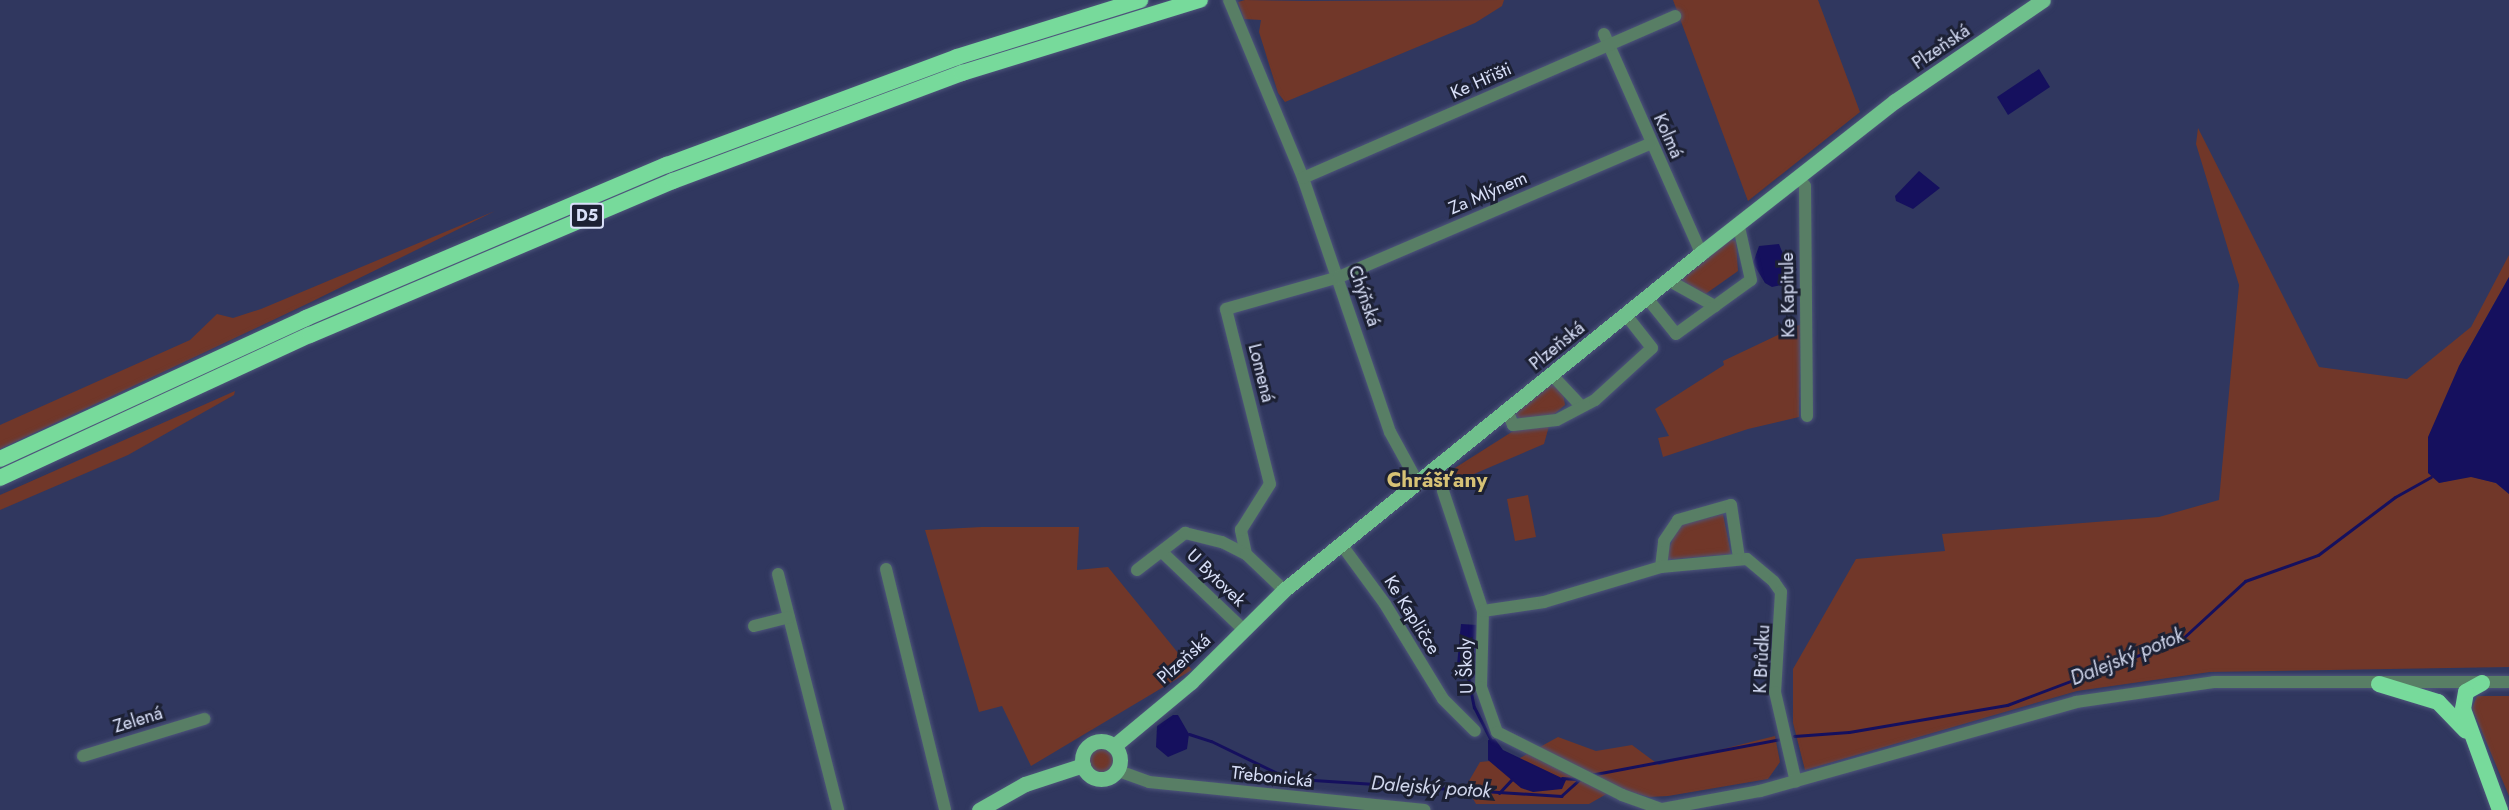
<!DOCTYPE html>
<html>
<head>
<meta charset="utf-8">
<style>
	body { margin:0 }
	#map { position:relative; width:2509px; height:810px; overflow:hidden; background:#30375f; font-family:Jost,sans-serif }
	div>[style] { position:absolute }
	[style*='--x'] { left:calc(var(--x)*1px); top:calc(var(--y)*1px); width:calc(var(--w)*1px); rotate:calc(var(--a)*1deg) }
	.green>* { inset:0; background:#713729 }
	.round { border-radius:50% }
	.water>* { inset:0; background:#15105e }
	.stream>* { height:3px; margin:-1.5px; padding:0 1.5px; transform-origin:1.5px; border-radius:1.5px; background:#15105e }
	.roads { filter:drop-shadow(0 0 2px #4e557b) drop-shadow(0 0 2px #4e557b) }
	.minor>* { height:12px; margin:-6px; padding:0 6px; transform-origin:6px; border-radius:6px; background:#587e65 }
	.major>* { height:15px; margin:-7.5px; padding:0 7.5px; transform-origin:7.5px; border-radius:7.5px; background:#6fc08c }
	.major>.ring { margin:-7.5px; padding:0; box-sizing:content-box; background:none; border:15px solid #6fc08c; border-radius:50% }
	.highway>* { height:16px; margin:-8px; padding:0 8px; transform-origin:8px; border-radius:8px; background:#77da9b }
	span { translate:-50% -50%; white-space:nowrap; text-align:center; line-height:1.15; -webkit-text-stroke:6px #1c2033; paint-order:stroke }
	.shield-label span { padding:2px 4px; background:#1c2033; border:2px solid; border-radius:4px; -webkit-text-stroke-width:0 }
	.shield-label { font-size:16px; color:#d9e0f9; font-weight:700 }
	.street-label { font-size:18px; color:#d9e0f9 }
	.water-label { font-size:20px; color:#cfd5eb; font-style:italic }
	.quarter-label { font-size:21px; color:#d7c275; font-weight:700 }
</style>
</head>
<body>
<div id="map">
	<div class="green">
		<i style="clip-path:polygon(1245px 0,1306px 1px,1504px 0,1502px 6px,1475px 23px,1285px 102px,1278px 93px,1259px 32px,1261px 20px,1244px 19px,1238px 2px)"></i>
		<i style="clip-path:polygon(1673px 0,1818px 0,1860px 112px,1748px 201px)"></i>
		<i style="clip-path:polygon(2198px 128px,2319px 367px,2407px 379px,2471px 327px,2509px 255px,2509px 277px,2459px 366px,2439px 483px,2470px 476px,2496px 483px,2509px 494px,2509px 667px,2210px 672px,2077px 691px,1805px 770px,1793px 723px,1793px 669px,1856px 559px,1945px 551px,1942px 534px,2159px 517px,2219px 500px,2239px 285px,2196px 144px)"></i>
		<i style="clip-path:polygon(495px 211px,311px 302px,0 449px,0 425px,190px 340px,217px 314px,233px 318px,261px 309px)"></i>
		<i style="clip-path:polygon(1728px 239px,1736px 241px,1738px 271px,1704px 295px,1679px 282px)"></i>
		<i style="clip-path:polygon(1801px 324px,1799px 417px,1748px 429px,1663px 457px,1658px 438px,1669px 436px,1655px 409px,1724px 365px,1723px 361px)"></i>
		<i style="clip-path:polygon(1554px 382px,1563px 392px,1565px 405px,1552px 416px,1523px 422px,1514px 414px)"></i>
		<i style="clip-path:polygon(235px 391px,234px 395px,128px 455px,0 510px,0 495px)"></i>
		<i style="clip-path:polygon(1549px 426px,1544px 444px,1446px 486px,1447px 473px,1518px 428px)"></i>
		<i style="clip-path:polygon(1528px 495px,1536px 537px,1515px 541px,1507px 499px)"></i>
		<i style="clip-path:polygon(1723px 514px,1731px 554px,1665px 560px,1678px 525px)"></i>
		<i style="clip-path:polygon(982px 527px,1079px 527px,1077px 570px,1108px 567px,1192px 670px,1031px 766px,1002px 706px,979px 712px,925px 530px)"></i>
		<i style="clip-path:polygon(2477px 696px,2509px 696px,2509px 796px,2472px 708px)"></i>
		<i style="clip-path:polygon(1775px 736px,1780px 762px,1768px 779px,1668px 796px,1649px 797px,1617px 788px,1589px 804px,1476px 804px,1466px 786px,1480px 762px,1520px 758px,1558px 737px,1596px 751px,1632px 745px,1659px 765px)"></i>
		<i class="round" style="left:1088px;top:747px;width:26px;height:26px"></i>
	</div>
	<div class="water">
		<i style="clip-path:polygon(2039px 69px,2050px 87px,2008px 115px,1997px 97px)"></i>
		<i style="clip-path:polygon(1919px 171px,1940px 188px,1913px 209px,1896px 201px,1895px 196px)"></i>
		<i style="clip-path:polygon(1779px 244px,1785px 259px,1797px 269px,1790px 283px,1772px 287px,1765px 283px,1753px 263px,1759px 246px)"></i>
		<i style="clip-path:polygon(2509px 277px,2509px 494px,2496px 483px,2471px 477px,2439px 483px,2428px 473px,2428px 437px,2459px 366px)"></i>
		<i style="clip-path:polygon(1461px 624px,1477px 625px,1476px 678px,1456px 675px)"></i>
		<i style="clip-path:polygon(1173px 715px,1178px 715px,1189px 734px,1187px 749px,1168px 757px,1156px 747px,1157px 726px)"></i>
		<i style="clip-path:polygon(1495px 739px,1503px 750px,1566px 780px,1562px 789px,1533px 792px,1521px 788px,1488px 760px,1488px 740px)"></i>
	</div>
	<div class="stream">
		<i style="--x:1468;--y:677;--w:31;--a:79"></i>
		<i style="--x:1474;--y:707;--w:39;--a:63"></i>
		<i style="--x:1189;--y:734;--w:23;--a:18"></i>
		<i style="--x:1211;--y:741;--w:76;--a:25.9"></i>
		<i style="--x:1279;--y:774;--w:35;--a:10"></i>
		<i style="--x:1313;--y:780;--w:249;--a:3.7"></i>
		<i style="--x:1561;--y:796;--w:27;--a:-42"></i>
		<i style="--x:1794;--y:736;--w:55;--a:-4.2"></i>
		<i style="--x:1849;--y:732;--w:160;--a:-9.7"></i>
		<i style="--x:2007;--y:705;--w:187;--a:-20.7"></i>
		<i style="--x:2182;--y:639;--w:86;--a:-42.6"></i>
		<i style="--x:2245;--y:581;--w:77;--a:-19.6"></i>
		<i style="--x:2318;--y:555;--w:96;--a:-37"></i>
		<i style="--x:2395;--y:497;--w:41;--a:-29.1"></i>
		<i style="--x:1590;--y:775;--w:193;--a:-10.7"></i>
		<i style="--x:1562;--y:778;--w:14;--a:4"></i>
		<i style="--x:1499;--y:793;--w:19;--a:-47"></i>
	</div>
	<div class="roads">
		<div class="minor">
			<i style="--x:1229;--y:0;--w:193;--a:67.4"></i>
			<i style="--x:1303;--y:178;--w:268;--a:71.1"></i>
			<i style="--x:1390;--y:432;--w:58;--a:61.2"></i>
			<i style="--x:1604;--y:34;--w:240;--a:66.1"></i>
			<i style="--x:1798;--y:177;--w:11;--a:52"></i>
			<i style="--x:1805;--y:186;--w:230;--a:89.5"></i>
			<i style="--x:1303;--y:178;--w:406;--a:-23.5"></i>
			<i style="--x:1668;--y:280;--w:54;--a:29"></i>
			<i style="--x:1647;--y:298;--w:46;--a:51.1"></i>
			<i style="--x:1676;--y:334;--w:92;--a:-35.8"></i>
			<i style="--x:1751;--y:280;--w:58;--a:-102.8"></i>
			<i style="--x:1552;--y:375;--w:42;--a:46.9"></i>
			<i style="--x:1508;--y:412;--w:14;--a:69"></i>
			<i style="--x:1513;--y:425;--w:44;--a:-6.5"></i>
			<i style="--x:1557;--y:420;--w:43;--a:-27.8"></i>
			<i style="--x:1595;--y:400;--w:77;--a:-42.4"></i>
			<i style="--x:1652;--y:348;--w:42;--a:-128.2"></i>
			<i style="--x:1443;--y:491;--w:126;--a:71.6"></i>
			<i style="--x:1483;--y:611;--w:76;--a:91.5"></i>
			<i style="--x:1481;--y:687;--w:48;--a:70.4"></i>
			<i style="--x:1497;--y:732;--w:140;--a:26.7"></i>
			<i style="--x:1622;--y:795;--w:45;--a:19.7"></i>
			<i style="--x:1341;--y:544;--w:74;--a:53.7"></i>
			<i style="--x:1385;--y:604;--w:111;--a:58.6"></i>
			<i style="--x:1443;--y:699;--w:45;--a:45"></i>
			<i style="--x:1162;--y:552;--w:113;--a:43.6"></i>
			<i style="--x:1246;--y:554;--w:25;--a:-102"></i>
			<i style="--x:1241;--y:530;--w:54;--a:-57.8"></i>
			<i style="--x:1270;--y:484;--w:180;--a:-104.1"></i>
			<i style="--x:1226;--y:309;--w:117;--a:-15.8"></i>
			<i style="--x:1339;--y:277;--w:340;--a:-23.2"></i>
			<i style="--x:1661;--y:567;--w:26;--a:-83"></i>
			<i style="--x:1664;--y:541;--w:25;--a:-56"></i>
			<i style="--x:1678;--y:520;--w:55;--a:-15.8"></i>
			<i style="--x:1731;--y:505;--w:54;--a:81.4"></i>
			<i style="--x:886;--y:569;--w:248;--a:76.2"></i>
			<i style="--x:1137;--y:570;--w:61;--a:-37.6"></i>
			<i style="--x:1185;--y:533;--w:38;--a:14"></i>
			<i style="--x:1222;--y:542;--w:27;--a:27"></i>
			<i style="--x:1246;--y:554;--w:52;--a:43.5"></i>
			<i style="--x:778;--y:574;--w:244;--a:75.7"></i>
			<i style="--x:1483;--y:611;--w:62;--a:-8.4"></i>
			<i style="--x:1544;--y:602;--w:122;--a:-16.7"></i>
			<i style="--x:1661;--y:567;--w:86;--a:-5.3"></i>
			<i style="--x:1747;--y:559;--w:35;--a:40"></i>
			<i style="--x:1774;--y:582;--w:12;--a:55"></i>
			<i style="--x:1781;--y:592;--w:100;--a:93.4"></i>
			<i style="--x:1775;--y:692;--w:92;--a:76.9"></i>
			<i style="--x:754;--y:626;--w:36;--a:-14"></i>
			<i style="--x:83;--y:756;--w:127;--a:-17"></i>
			<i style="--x:1116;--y:770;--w:35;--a:20"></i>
			<i style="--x:1149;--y:782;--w:277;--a:5.8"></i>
			<i style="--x:1657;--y:810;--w:105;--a:-10.5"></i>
			<i style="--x:1760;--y:791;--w:328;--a:-15.7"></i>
			<i style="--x:2076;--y:702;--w:139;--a:-8.2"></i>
			<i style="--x:2214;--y:682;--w:295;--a:0"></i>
		</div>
		<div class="major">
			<i class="ring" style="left:1082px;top:741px;width:23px;height:23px"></i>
			<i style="--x:1114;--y:746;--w:100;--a:-39.7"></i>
			<i style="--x:1191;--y:682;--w:131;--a:-44.7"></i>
			<i style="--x:1284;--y:590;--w:536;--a:-38.94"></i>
			<i style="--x:1701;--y:253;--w:246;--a:-38.1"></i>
			<i style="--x:1895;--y:101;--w:179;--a:-34.3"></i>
			<i style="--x:979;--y:810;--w:53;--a:-29.5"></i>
			<i style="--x:1025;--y:784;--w:61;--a:-18.1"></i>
		</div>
		<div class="highway">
			<i style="--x:0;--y:459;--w:337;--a:-24.7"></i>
			<i style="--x:306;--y:318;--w:392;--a:-23"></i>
			<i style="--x:667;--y:165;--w:309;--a:-20.4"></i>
			<i style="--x:957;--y:57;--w:192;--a:-17.3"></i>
			<i style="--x:0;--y:478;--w:341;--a:-24.8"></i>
			<i style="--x:310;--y:335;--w:394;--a:-23"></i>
			<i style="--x:673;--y:181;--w:309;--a:-20.5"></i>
			<i style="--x:962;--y:73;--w:249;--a:-17.1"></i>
			<i style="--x:2482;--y:683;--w:18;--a:151"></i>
			<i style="--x:2466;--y:692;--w:17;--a:100"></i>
			<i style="--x:2463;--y:709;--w:108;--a:69.9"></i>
			<i style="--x:2379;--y:684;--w:62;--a:17"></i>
			<i style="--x:2438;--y:702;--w:40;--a:46"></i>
		</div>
	</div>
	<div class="shield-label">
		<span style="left:587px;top:216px">D5</span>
	</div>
	<div class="street-label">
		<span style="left:1941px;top:47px;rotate:-34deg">Plzeňská</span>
		<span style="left:1481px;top:81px;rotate:-24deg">Ke Hřišti</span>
		<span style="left:1668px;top:136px;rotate:66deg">Kolmá</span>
		<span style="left:1488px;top:193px;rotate:-23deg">Za Mlýnem</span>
		<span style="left:1788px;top:295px;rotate:-91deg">Ke Kapitule</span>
		<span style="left:1364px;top:296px;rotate:71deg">Chýňská</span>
		<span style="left:1557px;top:346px;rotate:-39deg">Plzeňská</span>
		<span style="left:1261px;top:373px;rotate:76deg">Lomená</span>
		<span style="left:1216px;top:578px;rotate:44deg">U Bytovek</span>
		<span style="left:1412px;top:615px;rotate:58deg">Ke Kapličce</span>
		<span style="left:1184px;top:659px;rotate:-42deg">Plzeňská</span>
		<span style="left:1762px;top:659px;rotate:-87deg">K Brůdku</span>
		<span style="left:1466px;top:666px;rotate:-92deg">U Školy</span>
		<span style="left:138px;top:720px;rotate:-17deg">Zelená</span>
		<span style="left:1272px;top:777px;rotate:6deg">Třebonická</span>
	</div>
	<div class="water-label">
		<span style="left:2127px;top:657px;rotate:-22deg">Dalejský potok</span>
		<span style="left:1431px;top:787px;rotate:4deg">Dalejský potok</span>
	</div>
	<div class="quarter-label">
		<span style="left:1437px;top:480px">Chrášťany</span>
	</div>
</div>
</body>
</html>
